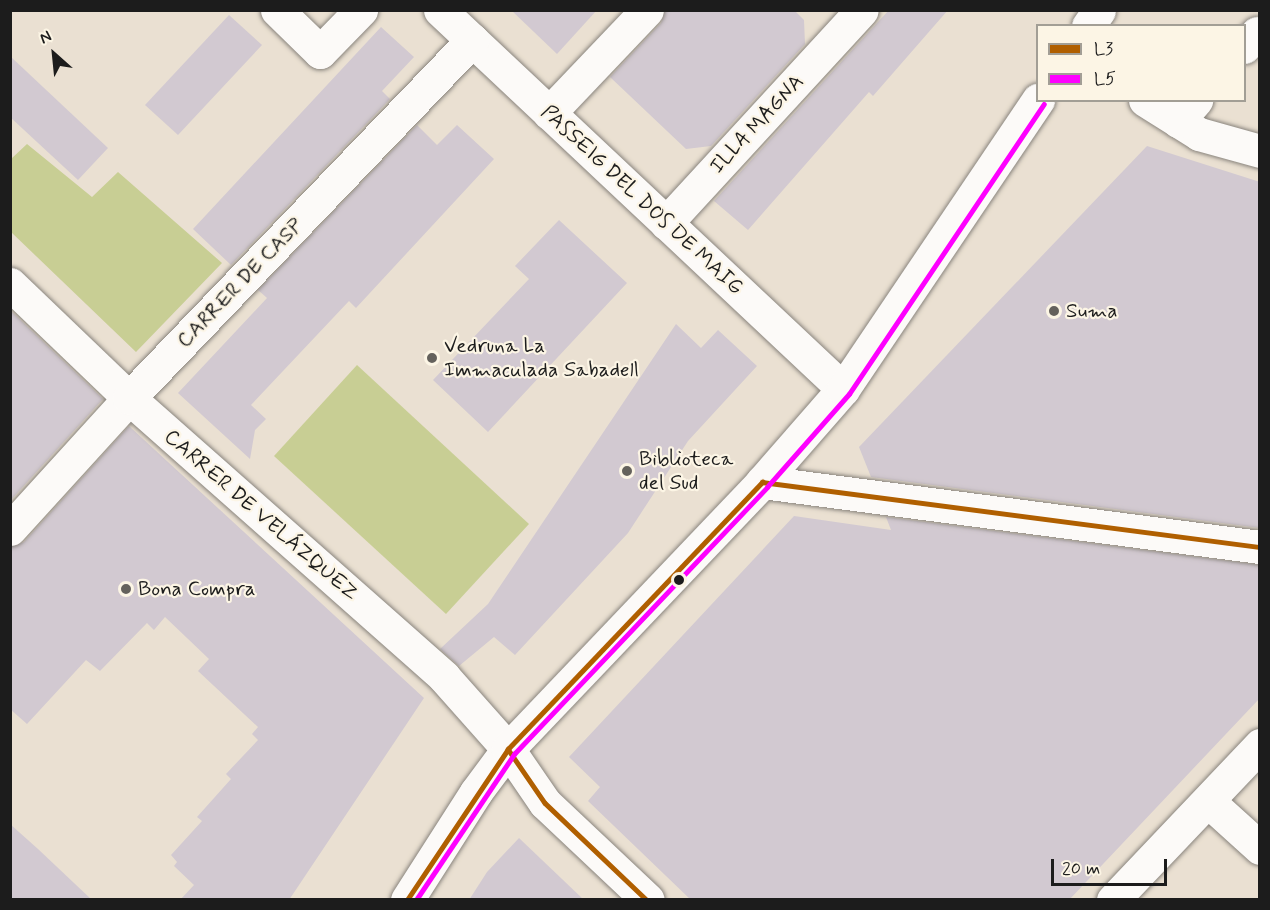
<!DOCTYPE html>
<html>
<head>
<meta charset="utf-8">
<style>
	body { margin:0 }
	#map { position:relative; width:1270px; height:910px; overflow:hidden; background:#eae0d2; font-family:Mynerve,sans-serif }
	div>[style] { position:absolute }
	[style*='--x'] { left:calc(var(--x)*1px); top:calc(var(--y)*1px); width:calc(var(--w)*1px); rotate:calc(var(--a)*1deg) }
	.green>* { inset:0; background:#c8ce94 }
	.building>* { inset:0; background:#d2c9d1 }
	.roads { filter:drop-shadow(0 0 2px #89847d) drop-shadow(0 0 2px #89847d) }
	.minor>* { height:33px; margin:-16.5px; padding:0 16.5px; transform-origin:16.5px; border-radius:16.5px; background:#fcfaf8 }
	.bus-1>* { height:4.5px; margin:-2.25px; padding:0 2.25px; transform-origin:2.25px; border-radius:2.25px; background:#b05f00 }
	.bus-2>* { height:4.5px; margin:-2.25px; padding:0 2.25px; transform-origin:2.25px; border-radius:2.25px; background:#fe00ff }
	.dots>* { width:16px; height:16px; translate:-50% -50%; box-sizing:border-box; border:3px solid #fcf5e5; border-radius:50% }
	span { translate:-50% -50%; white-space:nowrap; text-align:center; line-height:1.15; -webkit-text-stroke:4.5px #fcf5e5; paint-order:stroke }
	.street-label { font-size:21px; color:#1c1c1c }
	.poi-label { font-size:21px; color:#1c1c1c }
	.left { translate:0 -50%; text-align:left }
	.frame { position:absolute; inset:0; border:12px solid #1c1c1c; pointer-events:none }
	.legend { position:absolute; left:1036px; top:24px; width:210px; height:78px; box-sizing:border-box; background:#fcf5e5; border:2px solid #a29e95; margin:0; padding:8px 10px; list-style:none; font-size:18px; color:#1c1c1c }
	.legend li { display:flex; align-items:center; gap:12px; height:30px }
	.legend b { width:30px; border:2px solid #a29e95 }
	.north { position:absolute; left:24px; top:24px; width:60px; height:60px; -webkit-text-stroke:4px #fcf5e5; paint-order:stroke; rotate:333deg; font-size:16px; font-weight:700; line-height:24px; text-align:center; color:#1c1c1c }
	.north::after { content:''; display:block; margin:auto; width:21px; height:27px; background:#1c1c1c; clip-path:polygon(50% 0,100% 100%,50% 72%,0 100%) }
	.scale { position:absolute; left:1051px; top:859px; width:116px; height:27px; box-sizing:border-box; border:3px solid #1c1c1c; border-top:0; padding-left:8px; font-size:18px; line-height:21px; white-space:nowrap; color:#1c1c1c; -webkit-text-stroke:4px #fcf5e5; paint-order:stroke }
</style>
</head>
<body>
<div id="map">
	<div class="green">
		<i style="clip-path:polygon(27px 144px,92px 197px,118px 172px,222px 263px,136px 352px,11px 232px,11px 159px)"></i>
		<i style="clip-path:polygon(357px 365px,529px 524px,446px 614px,274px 456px)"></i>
	</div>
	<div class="building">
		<i style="clip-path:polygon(511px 10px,597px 10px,557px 54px)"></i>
		<i style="clip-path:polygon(665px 10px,794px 10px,804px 20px,805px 44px,711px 146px,686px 149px,610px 77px,661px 23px)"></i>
		<i style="clip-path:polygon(889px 10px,948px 10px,873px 96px,869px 92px,748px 230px,714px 201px)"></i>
		<i style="clip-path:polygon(229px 15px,262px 45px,178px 135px,145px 105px)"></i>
		<i style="clip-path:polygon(381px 27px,414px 57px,382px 91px,390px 99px,231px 265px,193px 229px)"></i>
		<i style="clip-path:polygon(10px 56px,108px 148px,78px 180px,10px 117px)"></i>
		<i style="clip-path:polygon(417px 125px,437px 145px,457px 125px,494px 159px,356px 308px,349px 301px,251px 405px,266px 419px,255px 430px,250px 459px,178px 393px,267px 298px,258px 290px)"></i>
		<i style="clip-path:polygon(1147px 146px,1260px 182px,1260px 528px,871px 477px,859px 447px)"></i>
		<i style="clip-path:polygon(559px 220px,627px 283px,488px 432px,433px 380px,529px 279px,515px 266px)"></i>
		<i style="clip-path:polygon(10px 310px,103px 399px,10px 501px)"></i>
		<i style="clip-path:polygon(676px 324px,701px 348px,718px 330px,757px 366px,688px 441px,628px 533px,515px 655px,494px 637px,459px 666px,440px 649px,488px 604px)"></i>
		<i style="clip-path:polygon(129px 426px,424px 698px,289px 900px,180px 900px,194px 885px,174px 866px,177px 862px,171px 855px,202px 821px,197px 817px,231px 779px,226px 774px,258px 740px,252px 734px,258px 727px,198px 671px,209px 659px,165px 617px,154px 630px,147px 623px,100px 671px,86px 660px,27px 724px,10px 709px,10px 547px,24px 542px)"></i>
		<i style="clip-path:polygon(794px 516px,891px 530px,886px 517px,1260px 565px,1260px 698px,1069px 900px,691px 900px,588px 801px,600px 787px,569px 757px)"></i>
		<i style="clip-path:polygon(10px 824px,38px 849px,92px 900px,10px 900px)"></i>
		<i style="clip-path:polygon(519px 838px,584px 900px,469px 900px,487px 872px)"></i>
	</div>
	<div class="roads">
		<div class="minor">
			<i style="--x:277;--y:10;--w:60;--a:44.3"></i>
			<i style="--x:320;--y:52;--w:59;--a:-45.7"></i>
			<i style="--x:440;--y:10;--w:553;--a:43.24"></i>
			<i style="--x:1088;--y:26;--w:19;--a:-55"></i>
			<i style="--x:1244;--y:47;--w:19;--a:-47"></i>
			<i style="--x:1145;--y:100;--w:64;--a:32.2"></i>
			<i style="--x:1199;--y:134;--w:63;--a:15.6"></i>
			<i style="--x:549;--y:113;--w:142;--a:-46.4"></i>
			<i style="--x:1178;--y:121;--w:28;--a:-49"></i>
			<i style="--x:666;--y:223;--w:289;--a:-47.4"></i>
			<i style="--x:10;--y:284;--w:165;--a:43.8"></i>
			<i style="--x:129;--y:398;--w:421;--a:41.5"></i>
			<i style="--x:444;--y:677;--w:96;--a:48.4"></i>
			<i style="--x:508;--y:749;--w:65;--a:55.6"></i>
			<i style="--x:545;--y:803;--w:141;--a:43.3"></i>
			<i style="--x:762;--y:482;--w:502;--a:7.44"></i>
			<i style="--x:10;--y:529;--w:177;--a:-47.7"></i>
			<i style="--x:129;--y:398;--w:496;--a:-46.2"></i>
			<i style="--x:1208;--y:801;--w:70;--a:42.1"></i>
			<i style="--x:407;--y:900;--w:128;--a:-57.4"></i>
			<i style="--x:476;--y:792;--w:54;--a:-53.3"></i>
			<i style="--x:508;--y:749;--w:369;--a:-46.4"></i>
			<i style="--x:762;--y:482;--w:123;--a:-48.9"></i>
			<i style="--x:843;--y:389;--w:349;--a:-56"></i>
			<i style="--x:1113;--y:900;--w:214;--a:-46.5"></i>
		</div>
	</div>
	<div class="bus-1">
		<i style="--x:762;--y:482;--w:502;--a:7.44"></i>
		<i style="--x:508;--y:749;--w:65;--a:55.6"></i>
		<i style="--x:545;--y:803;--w:141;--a:43.6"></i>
		<i style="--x:407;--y:900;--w:182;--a:-56.2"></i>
		<i style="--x:508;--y:749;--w:369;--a:-46.4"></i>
	</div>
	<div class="bus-2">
		<i style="--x:416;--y:900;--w:176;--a:-56.1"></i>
		<i style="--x:514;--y:754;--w:368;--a:-46.5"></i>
		<i style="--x:767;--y:487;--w:124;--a:-48.6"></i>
		<i style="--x:849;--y:394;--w:349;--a:-56.1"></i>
	</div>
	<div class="dots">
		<i style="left:1054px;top:311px;background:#64615c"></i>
		<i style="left:432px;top:358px;background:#64615c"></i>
		<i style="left:627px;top:471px;background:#64615c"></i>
		<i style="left:679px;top:580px;background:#1c1c1c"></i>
		<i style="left:126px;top:589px;background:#64615c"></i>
	</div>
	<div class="street-label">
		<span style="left:757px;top:124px;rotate:-47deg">ILLA MAGNA</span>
		<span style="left:642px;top:200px;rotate:43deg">PASSEIG DEL DOS DE MAIG</span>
		<span style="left:240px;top:283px;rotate:-46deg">CARRER DE CASP</span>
		<span style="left:261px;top:515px;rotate:41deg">CARRER DE VELÁZQUEZ</span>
	</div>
	<div class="poi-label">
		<span class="left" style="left:1066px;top:311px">Suma</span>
		<span class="left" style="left:444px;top:358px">Vedruna La<br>Immaculada Sabadell</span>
		<span class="left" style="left:639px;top:471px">Biblioteca<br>del Sud</span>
		<span class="left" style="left:138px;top:589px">Bona Compra</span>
	</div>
	<div class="frame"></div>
	<ul class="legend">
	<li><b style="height:8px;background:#b05f00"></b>L3</li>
	<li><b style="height:8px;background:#fe00ff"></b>L5</li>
	</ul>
	<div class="north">N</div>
	<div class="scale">20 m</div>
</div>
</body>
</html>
